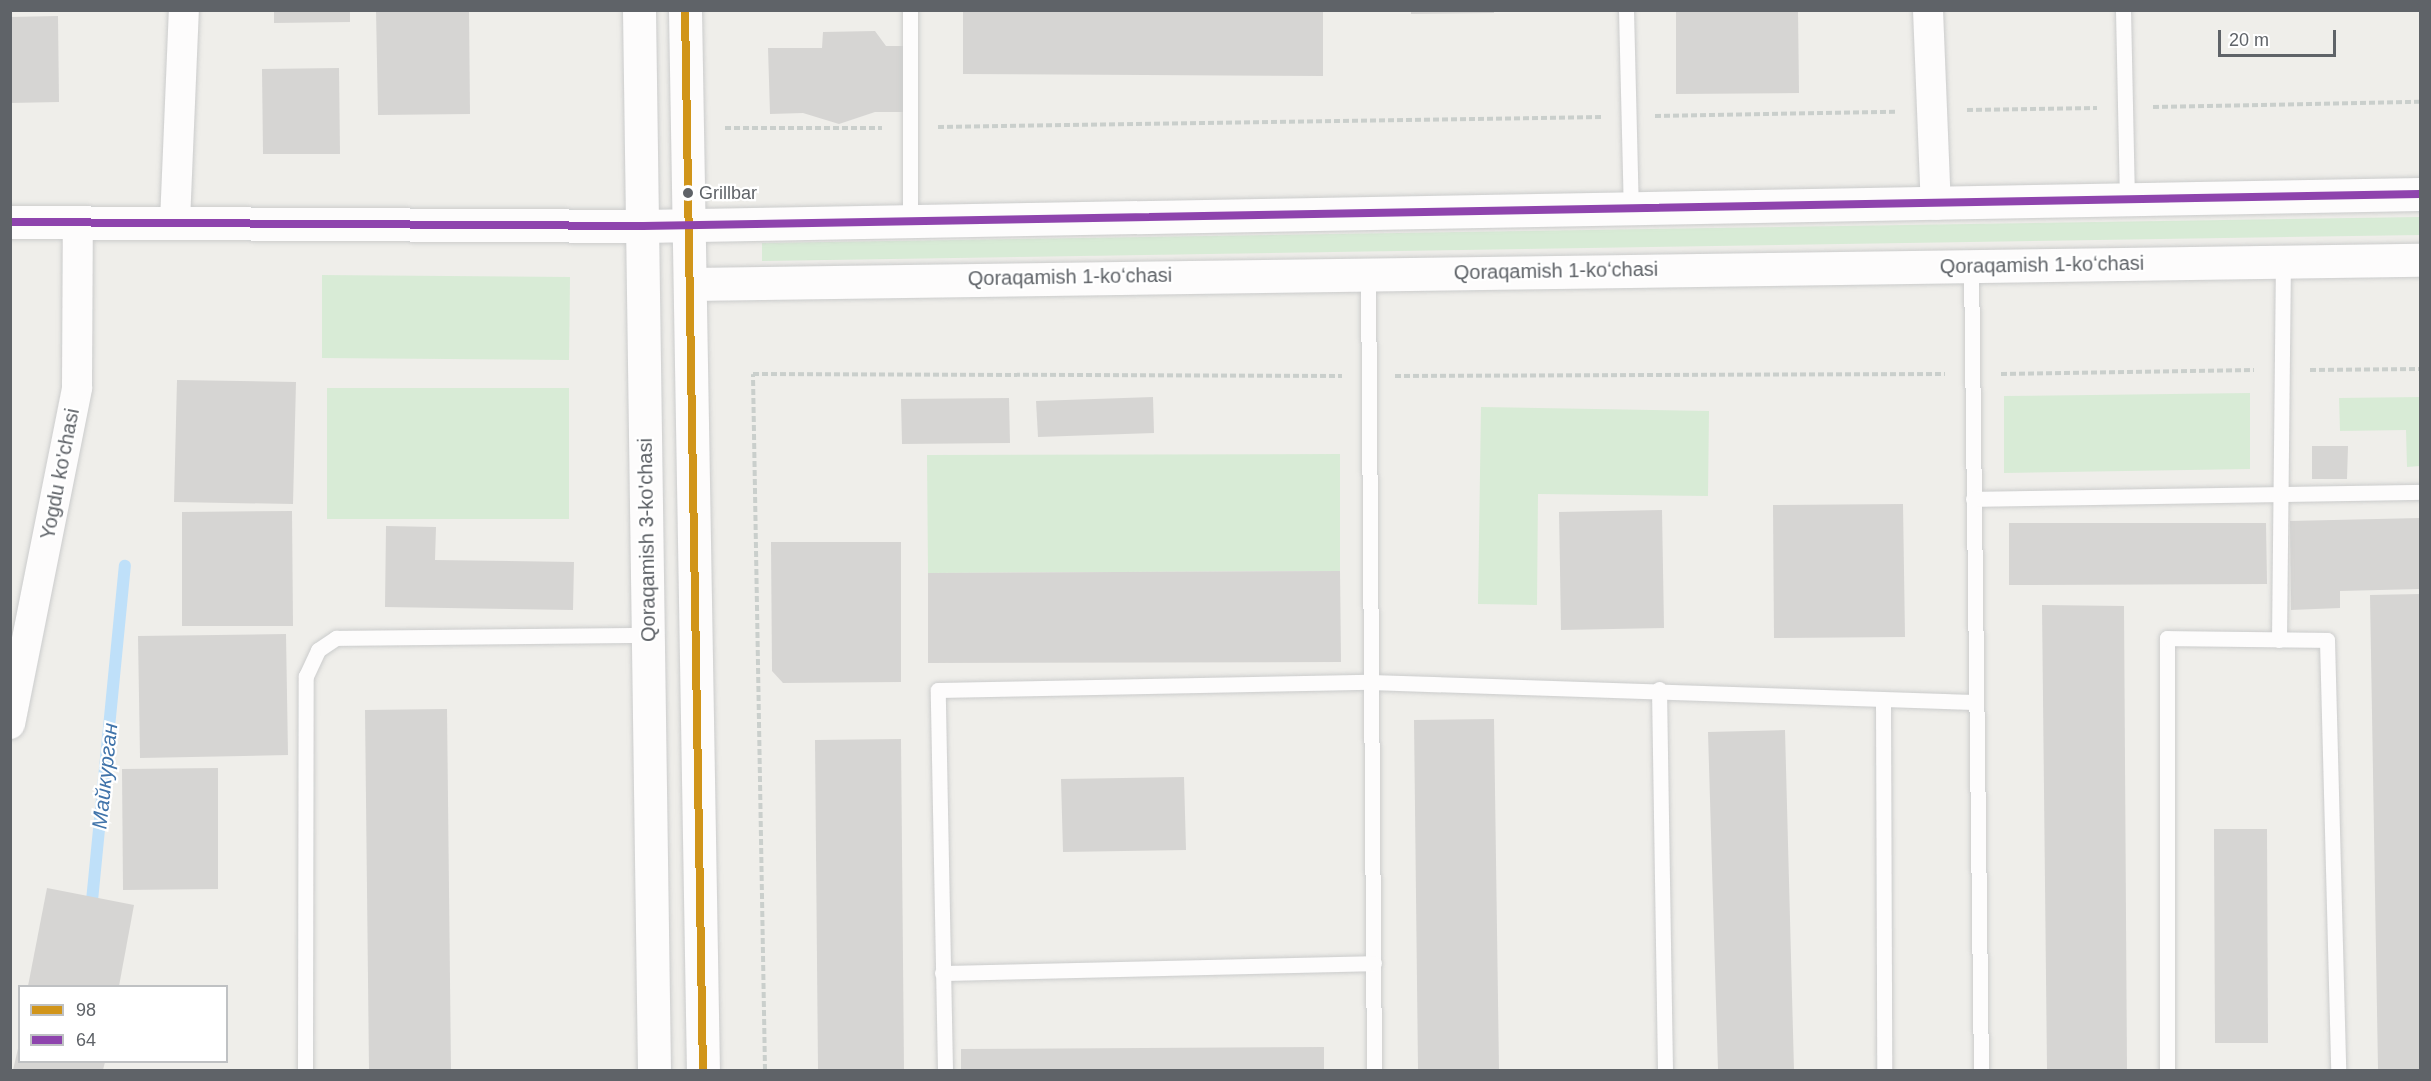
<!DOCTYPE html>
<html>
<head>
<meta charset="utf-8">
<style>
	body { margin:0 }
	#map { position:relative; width:2431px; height:1081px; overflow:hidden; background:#efeeea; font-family:Arial,sans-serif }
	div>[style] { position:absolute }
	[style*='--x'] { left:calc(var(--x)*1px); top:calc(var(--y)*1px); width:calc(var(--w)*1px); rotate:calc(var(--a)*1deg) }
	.green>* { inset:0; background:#d8ebd6 }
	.stream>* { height:12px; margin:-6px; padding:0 6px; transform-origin:6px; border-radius:6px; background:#bfe0f9 }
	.building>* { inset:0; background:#d6d5d3 }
	.path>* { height:4px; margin-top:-2px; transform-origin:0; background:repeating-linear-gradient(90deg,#cacfcc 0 6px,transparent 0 9px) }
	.roads { filter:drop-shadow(0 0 2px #cbcccc) drop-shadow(0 0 2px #cbcccc) }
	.lane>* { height:15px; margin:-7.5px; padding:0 7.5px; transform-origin:7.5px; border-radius:7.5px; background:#fdfcfc }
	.street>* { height:30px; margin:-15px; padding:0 15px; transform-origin:15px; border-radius:15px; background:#fdfcfc }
	.secondary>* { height:33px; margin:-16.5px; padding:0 16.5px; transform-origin:16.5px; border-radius:16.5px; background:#fdfcfc }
	.bus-1>* { height:8px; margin:-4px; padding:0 4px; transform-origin:4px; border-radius:4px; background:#d1951a }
	.bus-2>* { height:8px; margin:-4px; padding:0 4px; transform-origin:4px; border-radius:4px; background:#8e44ad }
	.dots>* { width:16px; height:16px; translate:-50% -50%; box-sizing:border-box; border:3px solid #fff; border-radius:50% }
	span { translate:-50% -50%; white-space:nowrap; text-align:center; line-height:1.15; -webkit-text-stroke:4.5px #fff; paint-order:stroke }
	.bus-label { font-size:18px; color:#5f6368 }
	.left { translate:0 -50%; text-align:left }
	.street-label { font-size:20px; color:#5f6368 }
	.water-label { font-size:21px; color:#4174aa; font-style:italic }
	.frame { position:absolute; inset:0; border:12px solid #5f6368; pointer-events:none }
	.legend { position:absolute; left:18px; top:985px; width:210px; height:78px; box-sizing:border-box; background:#fff; border:2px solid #bfc1c3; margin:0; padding:8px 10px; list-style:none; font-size:18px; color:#5f6368 }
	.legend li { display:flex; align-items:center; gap:12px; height:30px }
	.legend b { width:30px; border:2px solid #bfc1c3 }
	.scale { position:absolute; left:2218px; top:30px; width:118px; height:27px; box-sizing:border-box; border:3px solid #5f6368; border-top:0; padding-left:8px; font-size:18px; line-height:21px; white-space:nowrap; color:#5f6368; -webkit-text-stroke:4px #fff; paint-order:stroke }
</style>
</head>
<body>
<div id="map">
	<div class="green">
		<i style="clip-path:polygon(2420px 217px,2420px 235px,762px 261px,762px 243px)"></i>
		<i style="clip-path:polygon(322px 275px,570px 277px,569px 360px,322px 358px)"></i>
		<i style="clip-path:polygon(327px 388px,569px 388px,569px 519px,327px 519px)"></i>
		<i style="clip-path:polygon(2250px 393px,2250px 469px,2004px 473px,2004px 396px)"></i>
		<i style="clip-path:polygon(2420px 397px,2420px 466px,2407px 467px,2406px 430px,2340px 431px,2339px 398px)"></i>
		<i style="clip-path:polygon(1481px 407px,1709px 411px,1708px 496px,1538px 494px,1537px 605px,1478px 604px)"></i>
		<i style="clip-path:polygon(1340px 454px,1340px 571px,928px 573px,927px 455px)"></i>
	</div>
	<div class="stream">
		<i style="--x:91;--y:911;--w:347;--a:-84.4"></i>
		<i style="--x:76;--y:1070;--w:8;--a:-83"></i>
	</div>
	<div class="building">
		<i style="clip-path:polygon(274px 10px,350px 10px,350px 22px,274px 23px)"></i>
		<i style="clip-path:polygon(376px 10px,469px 10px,470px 114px,378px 115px)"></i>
		<i style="clip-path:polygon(963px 10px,1323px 10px,1323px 76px,963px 74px)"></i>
		<i style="clip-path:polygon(1411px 10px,1494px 10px,1494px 13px,1411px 14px)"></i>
		<i style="clip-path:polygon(1676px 10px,1798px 10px,1799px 93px,1676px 94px)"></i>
		<i style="clip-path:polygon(58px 16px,59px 102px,10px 103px,10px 17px)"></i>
		<i style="clip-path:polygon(875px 31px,886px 46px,903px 46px,904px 112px,875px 112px,839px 124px,803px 113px,770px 114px,768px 48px,822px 48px,823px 32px)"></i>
		<i style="clip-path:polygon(339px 68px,340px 154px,263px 154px,262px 69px)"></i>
		<i style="clip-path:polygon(177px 380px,296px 382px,293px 504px,174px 502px)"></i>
		<i style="clip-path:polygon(1153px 397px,1154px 433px,1038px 437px,1036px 401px)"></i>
		<i style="clip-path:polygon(1009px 398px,1010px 443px,902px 444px,901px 399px)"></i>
		<i style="clip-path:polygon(2312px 446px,2348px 446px,2347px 479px,2312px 479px)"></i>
		<i style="clip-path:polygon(1903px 504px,1905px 637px,1774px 638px,1773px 505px)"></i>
		<i style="clip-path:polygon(1662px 510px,1664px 628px,1561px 630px,1559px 512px)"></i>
		<i style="clip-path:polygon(292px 511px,293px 626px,182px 626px,182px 512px)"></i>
		<i style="clip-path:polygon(2420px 518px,2420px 589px,2340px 591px,2340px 608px,2291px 610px,2290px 521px)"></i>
		<i style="clip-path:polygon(2009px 523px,2266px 523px,2267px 584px,2009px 585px)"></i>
		<i style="clip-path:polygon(386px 526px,436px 527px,435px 560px,574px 562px,573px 610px,385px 607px)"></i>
		<i style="clip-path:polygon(771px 542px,901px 542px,901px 682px,783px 683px,772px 671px)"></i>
		<i style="clip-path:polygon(1340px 571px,1341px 662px,928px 663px,928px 573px)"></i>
		<i style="clip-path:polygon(2420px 594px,2420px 1070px,2378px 1070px,2370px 595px)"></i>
		<i style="clip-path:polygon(2042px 605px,2124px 606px,2127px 1070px,2047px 1070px)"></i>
		<i style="clip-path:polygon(286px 634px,288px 755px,140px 758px,138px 636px)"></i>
		<i style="clip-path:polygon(447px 709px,451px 1070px,369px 1070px,365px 710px)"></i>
		<i style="clip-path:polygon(1494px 719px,1499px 1070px,1418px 1070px,1414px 720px)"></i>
		<i style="clip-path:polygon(1785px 730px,1794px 1070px,1718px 1070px,1708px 732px)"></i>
		<i style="clip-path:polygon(901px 739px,904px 1070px,818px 1070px,815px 740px)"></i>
		<i style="clip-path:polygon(218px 768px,218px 889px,123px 890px,122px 769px)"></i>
		<i style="clip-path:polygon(1184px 777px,1186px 850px,1063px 852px,1061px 779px)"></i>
		<i style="clip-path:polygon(2214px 829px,2267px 829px,2268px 1043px,2215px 1043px)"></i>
		<i style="clip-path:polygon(47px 888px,134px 905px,119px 986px,28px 986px)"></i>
		<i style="clip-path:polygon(20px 1040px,20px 1062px,105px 1062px,103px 1070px,13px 1070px)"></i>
		<i style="clip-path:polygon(1324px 1047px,1324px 1070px,961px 1070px,961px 1049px)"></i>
	</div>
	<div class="path">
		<i style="--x:2153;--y:107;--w:267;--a:-1.1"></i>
		<i style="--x:1967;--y:110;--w:130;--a:-0.9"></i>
		<i style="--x:1655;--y:116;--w:241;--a:-1"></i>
		<i style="--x:938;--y:127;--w:664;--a:-0.86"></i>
		<i style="--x:725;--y:128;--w:157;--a:0"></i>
		<i style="--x:2310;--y:370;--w:110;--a:-0.5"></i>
		<i style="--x:2001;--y:374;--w:253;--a:-0.9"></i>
		<i style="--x:1395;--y:376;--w:550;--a:-0.21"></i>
		<i style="--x:765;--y:1070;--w:696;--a:-90.99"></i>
		<i style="--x:753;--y:374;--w:589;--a:0.19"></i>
	</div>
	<div class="roads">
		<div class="lane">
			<i style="--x:1626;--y:10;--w:200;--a:88.6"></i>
			<i style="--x:2123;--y:10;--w:191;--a:88.8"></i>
			<i style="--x:910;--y:221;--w:211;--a:-90"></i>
			<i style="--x:1971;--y:266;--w:804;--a:89.29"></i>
			<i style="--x:1368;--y:273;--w:797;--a:89.57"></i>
			<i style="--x:1973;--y:499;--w:447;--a:-0.9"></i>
			<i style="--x:2279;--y:640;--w:378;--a:-89.4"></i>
			<i style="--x:1659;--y:689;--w:381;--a:89.1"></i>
			<i style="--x:1883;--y:701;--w:369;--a:89.8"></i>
			<i style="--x:942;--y:973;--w:432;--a:-1.3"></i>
			<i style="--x:305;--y:1070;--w:394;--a:-89.9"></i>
			<i style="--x:306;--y:676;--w:29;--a:-65"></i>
			<i style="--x:318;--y:650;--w:22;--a:-34"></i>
			<i style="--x:336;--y:638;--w:312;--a:-0.6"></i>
			<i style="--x:945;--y:1070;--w:380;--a:-91.1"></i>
			<i style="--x:938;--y:690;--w:432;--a:-1.1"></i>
			<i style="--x:1370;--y:682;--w:604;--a:1.9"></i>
			<i style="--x:2167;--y:1070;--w:432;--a:-90"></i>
			<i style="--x:2167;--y:638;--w:160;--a:0.7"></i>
			<i style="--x:2327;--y:640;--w:430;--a:88.5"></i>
		</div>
		<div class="street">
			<i style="--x:1928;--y:10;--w:195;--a:87.7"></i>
			<i style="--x:175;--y:222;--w:212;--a:-87.6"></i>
			<i style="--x:10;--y:724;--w:343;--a:-78.7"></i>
			<i style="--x:77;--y:388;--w:167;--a:-89.7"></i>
		</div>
		<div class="secondary">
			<i style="--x:639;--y:10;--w:1060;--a:89.19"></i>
			<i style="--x:685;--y:10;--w:1060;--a:89.03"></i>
			<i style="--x:10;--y:222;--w:633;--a:0.36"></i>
			<i style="--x:643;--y:226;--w:1777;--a:-1.03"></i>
			<i style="--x:691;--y:284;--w:1729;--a:-0.8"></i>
		</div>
	</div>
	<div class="bus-1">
		<i style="--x:685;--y:10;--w:1060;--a:89.03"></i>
	</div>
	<div class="bus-2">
		<i style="--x:10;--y:222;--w:633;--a:0.36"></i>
		<i style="--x:643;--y:226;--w:1777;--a:-1.03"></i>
	</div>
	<div class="dots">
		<i style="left:688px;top:193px;background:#5f6368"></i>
	</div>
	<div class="bus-label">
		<span class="left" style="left:699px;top:193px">Grillbar</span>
	</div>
	<div class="street-label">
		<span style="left:2042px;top:265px;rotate:-1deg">Qoraqamish 1-koʻchasi</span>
		<span style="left:1556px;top:271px;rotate:-1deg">Qoraqamish 1-koʻchasi</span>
		<span style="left:1070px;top:277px;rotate:-1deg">Qoraqamish 1-koʻchasi</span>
		<span style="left:60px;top:474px;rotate:-79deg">Yogdu ko'chasi</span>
		<span style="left:647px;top:540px;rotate:-91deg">Qoraqamish 3-ko'chasi</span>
	</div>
	<div class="water-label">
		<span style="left:105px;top:776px;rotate:-84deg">Майкурган</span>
	</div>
	<div class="frame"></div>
	<ul class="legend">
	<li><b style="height:8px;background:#d1951a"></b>98</li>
	<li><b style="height:8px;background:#8e44ad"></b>64</li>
	</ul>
	<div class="scale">20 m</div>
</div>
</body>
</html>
